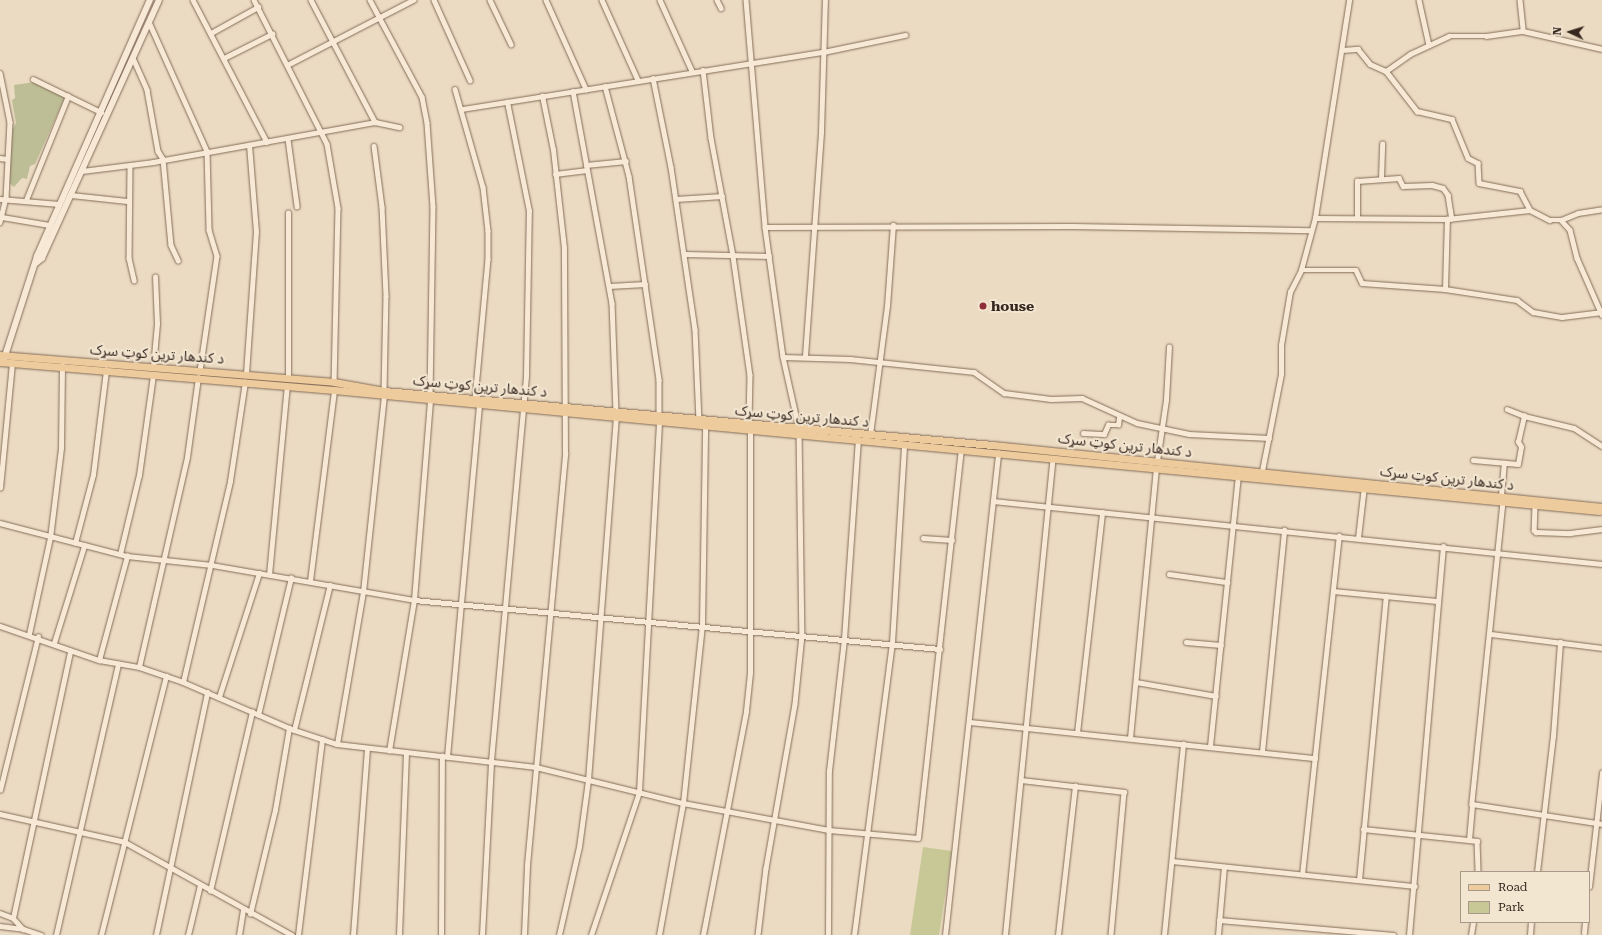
<!DOCTYPE html>
<html>
<head>
<meta charset="utf-8">
<style>
	body { margin:0 }
	#map { position:relative; width:1602px; height:935px; overflow:hidden; background:#ebdbc2; font-family:"Roboto Serif","Noto Sans Arabic",serif }
	div>[style] { position:absolute }
	[style*='--x'] { left:calc(var(--x)*1px); top:calc(var(--y)*1px); width:calc(var(--w)*1px); rotate:calc(var(--a)*1deg) }
	.green>* { inset:0; background:#c8c897 }
	.cemetery>* { inset:0; background:#bdbe96 }
	.roads { filter:drop-shadow(0 0 1px #846c5a) drop-shadow(0 0 1px #846c5a) }
	.street>* { height:4.5px; margin:-2.25px; padding:0 2.25px; transform-origin:2.25px; border-radius:2.25px; background:#f7e9d5 }
	.secondary>* { height:6px; margin:-3px; padding:0 3px; transform-origin:3px; border-radius:3px; background:#f7e9d5 }
	.primary>* { height:7px; margin:-3.5px; padding:0 3.5px; transform-origin:3.5px; border-radius:3.5px; background:#edcb9c }
	.dots>* { width:11px; height:11px; translate:-50% -50%; box-sizing:border-box; border:2px solid #f3e6d1; border-radius:50% }
	span { translate:-50% -50%; white-space:nowrap; text-align:center; line-height:1.15; -webkit-text-stroke:4px #f3e6d1; paint-order:stroke }
	.poi-label { font-size:14px; color:#35261e; font-weight:700 }
	.left { translate:0 -50%; text-align:left }
	.street-label { font-size:14px; color:#35261e }
	.legend { position:absolute; left:1460px; top:871px; width:130px; height:52px; box-sizing:border-box; background:#f3e6d1; border:1px solid #a79989; margin:0; padding:5px 7px; list-style:none; font-size:12px; color:#35261e }
	.legend li { display:flex; align-items:center; gap:8px; height:20px }
	.legend b { width:20px; border:1px solid #a79989 }
	.north { position:absolute; left:1550px; top:12px; width:40px; height:40px; -webkit-text-stroke:3px #f3e6d1; paint-order:stroke; rotate:274deg; font-size:11px; font-weight:700; line-height:16px; text-align:center; color:#35261e }
	.north::after { content:''; display:block; margin:auto; width:14px; height:18px; background:#35261e; clip-path:polygon(50% 0,100% 100%,50% 72%,0 100%) }
</style>
</head>
<body>
<div id="map">
	<div class="green">
		<i style="clip-path:polygon(923px 847px,952px 851px,939px 935px,910px 935px)"></i>
	</div>
	<div class="cemetery">
		<i style="clip-path:polygon(35px 82px,65px 97px,35px 164px,30px 166px,27px 179px,22px 178px,14px 187px,9px 183px,12px 130px,16px 123px,12px 100px,15px 98px,14px 85px)"></i>
	</div>
	<div class="roads">
		<div class="street">
			<i style="--x:193;--y:0;--w:160;--a:62.5"></i>
			<i style="--x:254;--y:0;--w:161;--a:63.1"></i>
			<i style="--x:327;--y:144;--w:65;--a:80.2"></i>
			<i style="--x:338;--y:208;--w:174;--a:91.3"></i>
			<i style="--x:311;--y:0;--w:138;--a:62.3"></i>
			<i style="--x:370;--y:0;--w:110;--a:61.8"></i>
			<i style="--x:422;--y:97;--w:26;--a:79"></i>
			<i style="--x:427;--y:123;--w:84;--a:85.9"></i>
			<i style="--x:433;--y:207;--w:187;--a:90.9"></i>
			<i style="--x:434;--y:0;--w:88;--a:65.8"></i>
			<i style="--x:490;--y:0;--w:49;--a:64.5"></i>
			<i style="--x:546;--y:0;--w:98;--a:65.8"></i>
			<i style="--x:602;--y:0;--w:88;--a:65.8"></i>
			<i style="--x:660;--y:0;--w:78;--a:65.7"></i>
			<i style="--x:717;--y:0;--w:9;--a:63"></i>
			<i style="--x:746;--y:0;--w:228;--a:85.2"></i>
			<i style="--x:765;--y:227;--w:131;--a:82.1"></i>
			<i style="--x:783;--y:357;--w:74;--a:77.5"></i>
			<i style="--x:799;--y:429;--w:206;--a:89.2"></i>
			<i style="--x:802;--y:635;--w:69;--a:95.8"></i>
			<i style="--x:795;--y:704;--w:167;--a:100"></i>
			<i style="--x:766;--y:868;--w:67;--a:96.8"></i>
			<i style="--x:1419;--y:0;--w:46;--a:77.5"></i>
			<i style="--x:1520;--y:0;--w:31;--a:84"></i>
			<i style="--x:149;--y:22;--w:141;--a:65.8"></i>
			<i style="--x:207;--y:151;--w:79;--a:88.5"></i>
			<i style="--x:209;--y:230;--w:27;--a:73"></i>
			<i style="--x:217;--y:256;--w:116;--a:98.4"></i>
			<i style="--x:211;--y:33;--w:54;--a:-29"></i>
			<i style="--x:1342;--y:50;--w:16;--a:-4"></i>
			<i style="--x:1358;--y:49;--w:19;--a:51"></i>
			<i style="--x:1370;--y:64;--w:17;--a:24"></i>
			<i style="--x:1386;--y:71;--w:29;--a:-35"></i>
			<i style="--x:1410;--y:54;--w:43;--a:-24.8"></i>
			<i style="--x:1449;--y:36;--w:37;--a:0"></i>
			<i style="--x:1486;--y:36;--w:37;--a:-8"></i>
			<i style="--x:1523;--y:31;--w:81;--a:12.8"></i>
			<i style="--x:133;--y:58;--w:35;--a:66"></i>
			<i style="--x:147;--y:90;--w:62;--a:79.8"></i>
			<i style="--x:158;--y:151;--w:9;--a:58"></i>
			<i style="--x:163;--y:159;--w:86;--a:84.7"></i>
			<i style="--x:171;--y:245;--w:17;--a:65"></i>
			<i style="--x:224;--y:58;--w:54;--a:-26.6"></i>
			<i style="--x:289;--y:64;--w:140;--a:-27.3"></i>
			<i style="--x:703;--y:70;--w:68;--a:83.3"></i>
			<i style="--x:711;--y:138;--w:120;--a:79.4"></i>
			<i style="--x:733;--y:256;--w:120;--a:81.9"></i>
			<i style="--x:750;--y:375;--w:49;--a:91.2"></i>
			<i style="--x:1386;--y:71;--w:51;--a:52.2"></i>
			<i style="--x:1417;--y:111;--w:36;--a:13"></i>
			<i style="--x:1452;--y:119;--w:42;--a:67.7"></i>
			<i style="--x:1468;--y:158;--w:11;--a:27"></i>
			<i style="--x:1478;--y:163;--w:20;--a:87"></i>
			<i style="--x:1479;--y:183;--w:42;--a:11"></i>
			<i style="--x:1520;--y:191;--w:21;--a:62"></i>
			<i style="--x:0;--y:73;--w:50;--a:78.5"></i>
			<i style="--x:10;--y:122;--w:76;--a:93"></i>
			<i style="--x:6;--y:198;--w:25;--a:104"></i>
			<i style="--x:653;--y:78;--w:91;--a:78.6"></i>
			<i style="--x:671;--y:167;--w:164;--a:81.6"></i>
			<i style="--x:695;--y:329;--w:90;--a:87.5"></i>
			<i style="--x:33;--y:79;--w:76;--a:25.9"></i>
			<i style="--x:605;--y:86;--w:93;--a:75.1"></i>
			<i style="--x:629;--y:176;--w:206;--a:81.6"></i>
			<i style="--x:659;--y:380;--w:36;--a:90"></i>
			<i style="--x:455;--y:89;--w:102;--a:74.1"></i>
			<i style="--x:483;--y:187;--w:44;--a:83.5"></i>
			<i style="--x:488;--y:231;--w:28;--a:90"></i>
			<i style="--x:488;--y:259;--w:141;--a:95.3"></i>
			<i style="--x:573;--y:91;--w:216;--a:79.6"></i>
			<i style="--x:612;--y:303;--w:108;--a:87.9"></i>
			<i style="--x:462;--y:109;--w:365;--a:-9"></i>
			<i style="--x:823;--y:52;--w:84;--a:-11.7"></i>
			<i style="--x:288;--y:139;--w:68;--a:82.3"></i>
			<i style="--x:374;--y:146;--w:62;--a:82.5"></i>
			<i style="--x:382;--y:207;--w:89;--a:87.4"></i>
			<i style="--x:386;--y:296;--w:95;--a:91.2"></i>
			<i style="--x:0;--y:158;--w:7;--a:8"></i>
			<i style="--x:586;--y:165;--w:40;--a:-5.7"></i>
			<i style="--x:130;--y:166;--w:92;--a:90.6"></i>
			<i style="--x:129;--y:258;--w:23;--a:77"></i>
			<i style="--x:82;--y:171;--w:72;--a:-7.2"></i>
			<i style="--x:153;--y:162;--w:226;--a:-10.2"></i>
			<i style="--x:375;--y:122;--w:25;--a:12"></i>
			<i style="--x:555;--y:174;--w:32;--a:-7"></i>
			<i style="--x:1381;--y:178;--w:34;--a:-88"></i>
			<i style="--x:71;--y:195;--w:56;--a:6.1"></i>
			<i style="--x:0;--y:199;--w:59;--a:4.8"></i>
			<i style="--x:676;--y:199;--w:46;--a:-3.7"></i>
			<i style="--x:26;--y:200;--w:112;--a:-68"></i>
			<i style="--x:2;--y:217;--w:49;--a:9.5"></i>
			<i style="--x:1315;--y:218;--w:132;--a:0.4"></i>
			<i style="--x:1447;--y:219;--w:83;--a:-6.2"></i>
			<i style="--x:1530;--y:210;--w:22;--a:27"></i>
			<i style="--x:1550;--y:220;--w:11;--a:0"></i>
			<i style="--x:1561;--y:220;--w:18;--a:-22"></i>
			<i style="--x:1578;--y:213;--w:24;--a:-9"></i>
			<i style="--x:1357;--y:218;--w:37;--a:-90"></i>
			<i style="--x:1357;--y:181;--w:42;--a:-4.1"></i>
			<i style="--x:1399;--y:178;--w:9;--a:63"></i>
			<i style="--x:1403;--y:186;--w:29;--a:-2"></i>
			<i style="--x:1432;--y:185;--w:11;--a:15"></i>
			<i style="--x:1443;--y:188;--w:9;--a:54"></i>
			<i style="--x:1448;--y:195;--w:24;--a:81"></i>
			<i style="--x:1561;--y:220;--w:13;--a:48"></i>
			<i style="--x:1570;--y:230;--w:29;--a:76"></i>
			<i style="--x:1577;--y:258;--w:62;--a:66.3"></i>
			<i style="--x:765;--y:227;--w:307;--a:-0.2"></i>
			<i style="--x:1072;--y:226;--w:239;--a:1"></i>
			<i style="--x:685;--y:254;--w:84;--a:1.4"></i>
			<i style="--x:1301;--y:270;--w:55;--a:0"></i>
			<i style="--x:1356;--y:270;--w:14;--a:65"></i>
			<i style="--x:1362;--y:283;--w:83;--a:4.1"></i>
			<i style="--x:1445;--y:289;--w:73;--a:8.7"></i>
			<i style="--x:1517;--y:300;--w:20;--a:37"></i>
			<i style="--x:1533;--y:312;--w:29;--a:10"></i>
			<i style="--x:1562;--y:317;--w:38;--a:-7"></i>
			<i style="--x:609;--y:286;--w:36;--a:-3"></i>
			<i style="--x:1445;--y:289;--w:70;--a:-88.4"></i>
			<i style="--x:805;--y:356;--w:225;--a:-85.9"></i>
			<i style="--x:821;--y:132;--w:132;--a:-88.3"></i>
			<i style="--x:783;--y:357;--w:67;--a:1.7"></i>
			<i style="--x:850;--y:359;--w:125;--a:6"></i>
			<i style="--x:974;--y:372;--w:37;--a:35"></i>
			<i style="--x:1004;--y:393;--w:47;--a:7.3"></i>
			<i style="--x:1051;--y:399;--w:31;--a:-2"></i>
			<i style="--x:1082;--y:398;--w:60;--a:24.4"></i>
			<i style="--x:1137;--y:423;--w:53;--a:11.9"></i>
			<i style="--x:1189;--y:434;--w:80;--a:2.9"></i>
			<i style="--x:153;--y:367;--w:43;--a:-84.7"></i>
			<i style="--x:157;--y:324;--w:47;--a:-92.4"></i>
			<i style="--x:246;--y:374;--w:142;--a:-86"></i>
			<i style="--x:256;--y:232;--w:87;--a:-94.6"></i>
			<i style="--x:288;--y:378;--w:165;--a:-90"></i>
			<i style="--x:1507;--y:409;--w:18;--a:22"></i>
			<i style="--x:1524;--y:416;--w:51;--a:13.5"></i>
			<i style="--x:1574;--y:428;--w:33;--a:33"></i>
			<i style="--x:1083;--y:433;--w:21;--a:3"></i>
			<i style="--x:1104;--y:434;--w:10;--a:-66"></i>
			<i style="--x:1108;--y:425;--w:10;--a:0"></i>
			<i style="--x:1118;--y:425;--w:7;--a:-82"></i>
			<i style="--x:870;--y:435;--w:130;--a:-82.5"></i>
			<i style="--x:887;--y:306;--w:81;--a:-85.8"></i>
			<i style="--x:1473;--y:460;--w:45;--a:5.1"></i>
			<i style="--x:1518;--y:464;--w:17;--a:-80"></i>
			<i style="--x:1521;--y:447;--w:6;--a:-121"></i>
			<i style="--x:1518;--y:442;--w:27;--a:-77"></i>
			<i style="--x:1157;--y:461;--w:62;--a:-81.6"></i>
			<i style="--x:1166;--y:400;--w:53;--a:-86.8"></i>
			<i style="--x:1262;--y:471;--w:99;--a:-78.9"></i>
			<i style="--x:1281;--y:374;--w:29;--a:-90"></i>
			<i style="--x:1281;--y:345;--w:54;--a:-80.4"></i>
			<i style="--x:1290;--y:292;--w:25;--a:-63"></i>
			<i style="--x:1301;--y:270;--w:54;--a:-74.9"></i>
			<i style="--x:1315;--y:218;--w:221;--a:-81.1"></i>
			<i style="--x:0;--y:488;--w:126;--a:-84.5"></i>
			<i style="--x:1501;--y:496;--w:33;--a:-85"></i>
			<i style="--x:993;--y:501;--w:612;--a:5.91"></i>
			<i style="--x:1503;--y:502;--w:304;--a:95.9"></i>
			<i style="--x:1472;--y:804;--w:132;--a:8.7"></i>
			<i style="--x:1535;--y:505;--w:25;--a:92"></i>
			<i style="--x:1534;--y:530;--w:3;--a:45"></i>
			<i style="--x:1536;--y:532;--w:34;--a:2"></i>
			<i style="--x:1570;--y:533;--w:32;--a:-7"></i>
			<i style="--x:0;--y:523;--w:131;--a:14.6"></i>
			<i style="--x:127;--y:556;--w:85;--a:6"></i>
			<i style="--x:212;--y:565;--w:205;--a:9.8"></i>
			<i style="--x:414;--y:600;--w:528;--a:5.32"></i>
			<i style="--x:923;--y:538;--w:29;--a:4"></i>
			<i style="--x:1358;--y:538;--w:52;--a:-83.4"></i>
			<i style="--x:75;--y:543;--w:70;--a:-75.2"></i>
			<i style="--x:93;--y:475;--w:106;--a:-82.9"></i>
			<i style="--x:120;--y:554;--w:81;--a:-76.5"></i>
			<i style="--x:139;--y:475;--w:101;--a:-82"></i>
			<i style="--x:1169;--y:574;--w:59;--a:7.9"></i>
			<i style="--x:269;--y:575;--w:190;--a:-84.6"></i>
			<i style="--x:310;--y:581;--w:193;--a:-82.8"></i>
			<i style="--x:1333;--y:591;--w:104;--a:5.5"></i>
			<i style="--x:0;--y:626;--w:105;--a:19"></i>
			<i style="--x:99;--y:660;--w:41;--a:9.9"></i>
			<i style="--x:139;--y:667;--w:46;--a:18.8"></i>
			<i style="--x:183;--y:682;--w:121;--a:23.4"></i>
			<i style="--x:294;--y:730;--w:45;--a:18"></i>
			<i style="--x:337;--y:744;--w:200;--a:6.6"></i>
			<i style="--x:536;--y:767;--w:151;--a:13.8"></i>
			<i style="--x:683;--y:803;--w:148;--a:10.5"></i>
			<i style="--x:829;--y:830;--w:89;--a:5.1"></i>
			<i style="--x:918;--y:838;--w:390;--a:-83.7"></i>
			<i style="--x:29;--y:634;--w:98;--a:-77.7"></i>
			<i style="--x:50;--y:538;--w:91;--a:-83"></i>
			<i style="--x:61;--y:448;--w:82;--a:-89.3"></i>
			<i style="--x:1491;--y:634;--w:112;--a:7.2"></i>
			<i style="--x:1186;--y:642;--w:35;--a:5"></i>
			<i style="--x:54;--y:643;--w:102;--a:-72.8"></i>
			<i style="--x:99;--y:660;--w:108;--a:-74.9"></i>
			<i style="--x:139;--y:667;--w:215;--a:-77.1"></i>
			<i style="--x:187;--y:457;--w:80;--a:-82.1"></i>
			<i style="--x:183;--y:682;--w:206;--a:-76.8"></i>
			<i style="--x:230;--y:481;--w:100;--a:-81.4"></i>
			<i style="--x:1136;--y:682;--w:81;--a:9.9"></i>
			<i style="--x:219;--y:697;--w:130;--a:-72.1"></i>
			<i style="--x:258;--y:715;--w:141;--a:-76.5"></i>
			<i style="--x:970;--y:722;--w:347;--a:6"></i>
			<i style="--x:294;--y:730;--w:149;--a:-76.1"></i>
			<i style="--x:1077;--y:733;--w:222;--a:-83.5"></i>
			<i style="--x:1130;--y:738;--w:271;--a:-84.5"></i>
			<i style="--x:337;--y:744;--w:154;--a:-80.3"></i>
			<i style="--x:363;--y:592;--w:197;--a:-83.9"></i>
			<i style="--x:1210;--y:746;--w:271;--a:-84.1"></i>
			<i style="--x:389;--y:751;--w:153;--a:-80.6"></i>
			<i style="--x:414;--y:600;--w:201;--a:-85.4"></i>
			<i style="--x:1262;--y:752;--w:223;--a:-84.3"></i>
			<i style="--x:447;--y:757;--w:353;--a:-84.8"></i>
			<i style="--x:1021;--y:780;--w:104;--a:6.6"></i>
			<i style="--x:1124;--y:792;--w:144;--a:95.2"></i>
			<i style="--x:0;--y:790;--w:158;--a:-76.1"></i>
			<i style="--x:0;--y:814;--w:128;--a:12.6"></i>
			<i style="--x:125;--y:842;--w:191;--a:29.1"></i>
			<i style="--x:1363;--y:829;--w:115;--a:6"></i>
			<i style="--x:1477;--y:841;--w:31;--a:88"></i>
			<i style="--x:1469;--y:840;--w:36;--a:-85"></i>
			<i style="--x:1172;--y:861;--w:244;--a:5.9"></i>
			<i style="--x:1537;--y:872;--w:137;--a:-83.3"></i>
			<i style="--x:1553;--y:736;--w:94;--a:-85.7"></i>
			<i style="--x:1302;--y:875;--w:341;--a:-83.8"></i>
			<i style="--x:1359;--y:880;--w:285;--a:-84.6"></i>
			<i style="--x:1589;--y:887;--w:115;--a:-83.5"></i>
			<i style="--x:210;--y:891;--w:184;--a:-76.8"></i>
			<i style="--x:0;--y:913;--w:14;--a:21"></i>
			<i style="--x:13;--y:918;--w:15;--a:48"></i>
			<i style="--x:250;--y:914;--w:107;--a:-76.5"></i>
			<i style="--x:275;--y:810;--w:83;--a:-80.3"></i>
			<i style="--x:13;--y:918;--w:273;--a:-77.9"></i>
			<i style="--x:1219;--y:920;--w:175;--a:4.9"></i>
			<i style="--x:0;--y:926;--w:23;--a:7"></i>
			<i style="--x:23;--y:929;--w:19;--a:18"></i>
			<i style="--x:1584;--y:933;--w:11;--a:-85"></i>
			<i style="--x:56;--y:935;--w:278;--a:-77.1"></i>
			<i style="--x:101;--y:935;--w:267;--a:-75.9"></i>
			<i style="--x:156;--y:935;--w:248;--a:-78.1"></i>
			<i style="--x:188;--y:935;--w:51;--a:-76.5"></i>
			<i style="--x:239;--y:935;--w:25;--a:-81"></i>
			<i style="--x:298;--y:935;--w:197;--a:-83"></i>
			<i style="--x:353;--y:935;--w:187;--a:-85.7"></i>
			<i style="--x:399;--y:935;--w:182;--a:-87.8"></i>
			<i style="--x:441;--y:935;--w:179;--a:-89.7"></i>
			<i style="--x:482;--y:935;--w:174;--a:-87"></i>
			<i style="--x:491;--y:761;--w:387;--a:-84.8"></i>
			<i style="--x:526;--y:376;--w:165;--a:-89"></i>
			<i style="--x:529;--y:211;--w:111;--a:-101.4"></i>
			<i style="--x:524;--y:935;--w:70;--a:-87.5"></i>
			<i style="--x:527;--y:865;--w:414;--a:-84.7"></i>
			<i style="--x:565;--y:453;--w:205;--a:-90.3"></i>
			<i style="--x:564;--y:248;--w:99;--a:-96.4"></i>
			<i style="--x:553;--y:150;--w:55;--a:-101.5"></i>
			<i style="--x:559;--y:935;--w:90;--a:-77.2"></i>
			<i style="--x:579;--y:847;--w:68;--a:-82.3"></i>
			<i style="--x:588;--y:780;--w:364;--a:-85.6"></i>
			<i style="--x:591;--y:935;--w:151;--a:-71.4"></i>
			<i style="--x:639;--y:792;--w:372;--a:-86.9"></i>
			<i style="--x:659;--y:935;--w:134;--a:-79.7"></i>
			<i style="--x:683;--y:803;--w:178;--a:-83.9"></i>
			<i style="--x:702;--y:626;--w:200;--a:-89.1"></i>
			<i style="--x:703;--y:935;--w:228;--a:-79.1"></i>
			<i style="--x:746;--y:711;--w:39;--a:-84"></i>
			<i style="--x:750;--y:672;--w:242;--a:-90"></i>
			<i style="--x:828;--y:935;--w:164;--a:-89.7"></i>
			<i style="--x:829;--y:771;--w:133;--a:-83.5"></i>
			<i style="--x:844;--y:639;--w:199;--a:-86"></i>
			<i style="--x:854;--y:935;--w:294;--a:-82.6"></i>
			<i style="--x:892;--y:643;--w:199;--a:-86.5"></i>
			<i style="--x:945;--y:935;--w:485;--a:-83.7"></i>
			<i style="--x:1005;--y:935;--w:479;--a:-84.3"></i>
			<i style="--x:1058;--y:935;--w:150;--a:-83.5"></i>
			<i style="--x:1164;--y:935;--w:192;--a:-84.3"></i>
			<i style="--x:1218;--y:935;--w:68;--a:-85"></i>
			<i style="--x:1409;--y:935;--w:390;--a:-85"></i>
			<i style="--x:1471;--y:935;--w:13;--a:-81"></i>
			<i style="--x:1530;--y:935;--w:13;--a:-86"></i>
		</div>
		<div class="secondary">
			<i style="--x:36;--y:263;--w:8;--a:-40"></i>
			<i style="--x:42;--y:258;--w:283;--a:-65.6"></i>
			<i style="--x:4;--y:359;--w:108;--a:-72.2"></i>
			<i style="--x:37;--y:256;--w:280;--a:-66.2"></i>
		</div>
		<div class="primary">
			<i style="--x:0;--y:355;--w:335;--a:4.6"></i>
			<i style="--x:334;--y:382;--w:51;--a:10.2"></i>
			<i style="--x:384;--y:391;--w:611;--a:5.07"></i>
			<i style="--x:993;--y:445;--w:612;--a:5.81"></i>
			<i style="--x:0;--y:362;--w:335;--a:4.8"></i>
			<i style="--x:334;--y:390;--w:1271;--a:5.46"></i>
		</div>
	</div>
	<div class="dots">
		<i style="left:983px;top:306px;background:#8f2e39"></i>
	</div>
	<div class="poi-label">
		<span class="left" style="left:991px;top:306px">house</span>
	</div>
	<div class="street-label">
		<span style="left:157px;top:354px;rotate:4deg">د کندهار ترين کوټ سړک</span>
		<span style="left:480px;top:386px;rotate:5deg">د کندهار ترين کوټ سړک</span>
		<span style="left:802px;top:416px;rotate:5deg">د کندهار ترين کوټ سړک</span>
		<span style="left:1125px;top:445px;rotate:6deg">د کندهار ترين کوټ سړک</span>
		<span style="left:1447px;top:478px;rotate:6deg">د کندهار ترين کوټ سړک</span>
	</div>
	<ul class="legend">
	<li><b style="height:5px;background:#edcb9c"></b>Road</li>
	<li><b style="height:11px;background:#c8c897"></b>Park</li>
	</ul>
	<div class="north">N</div>
</div>
</body>
</html>
